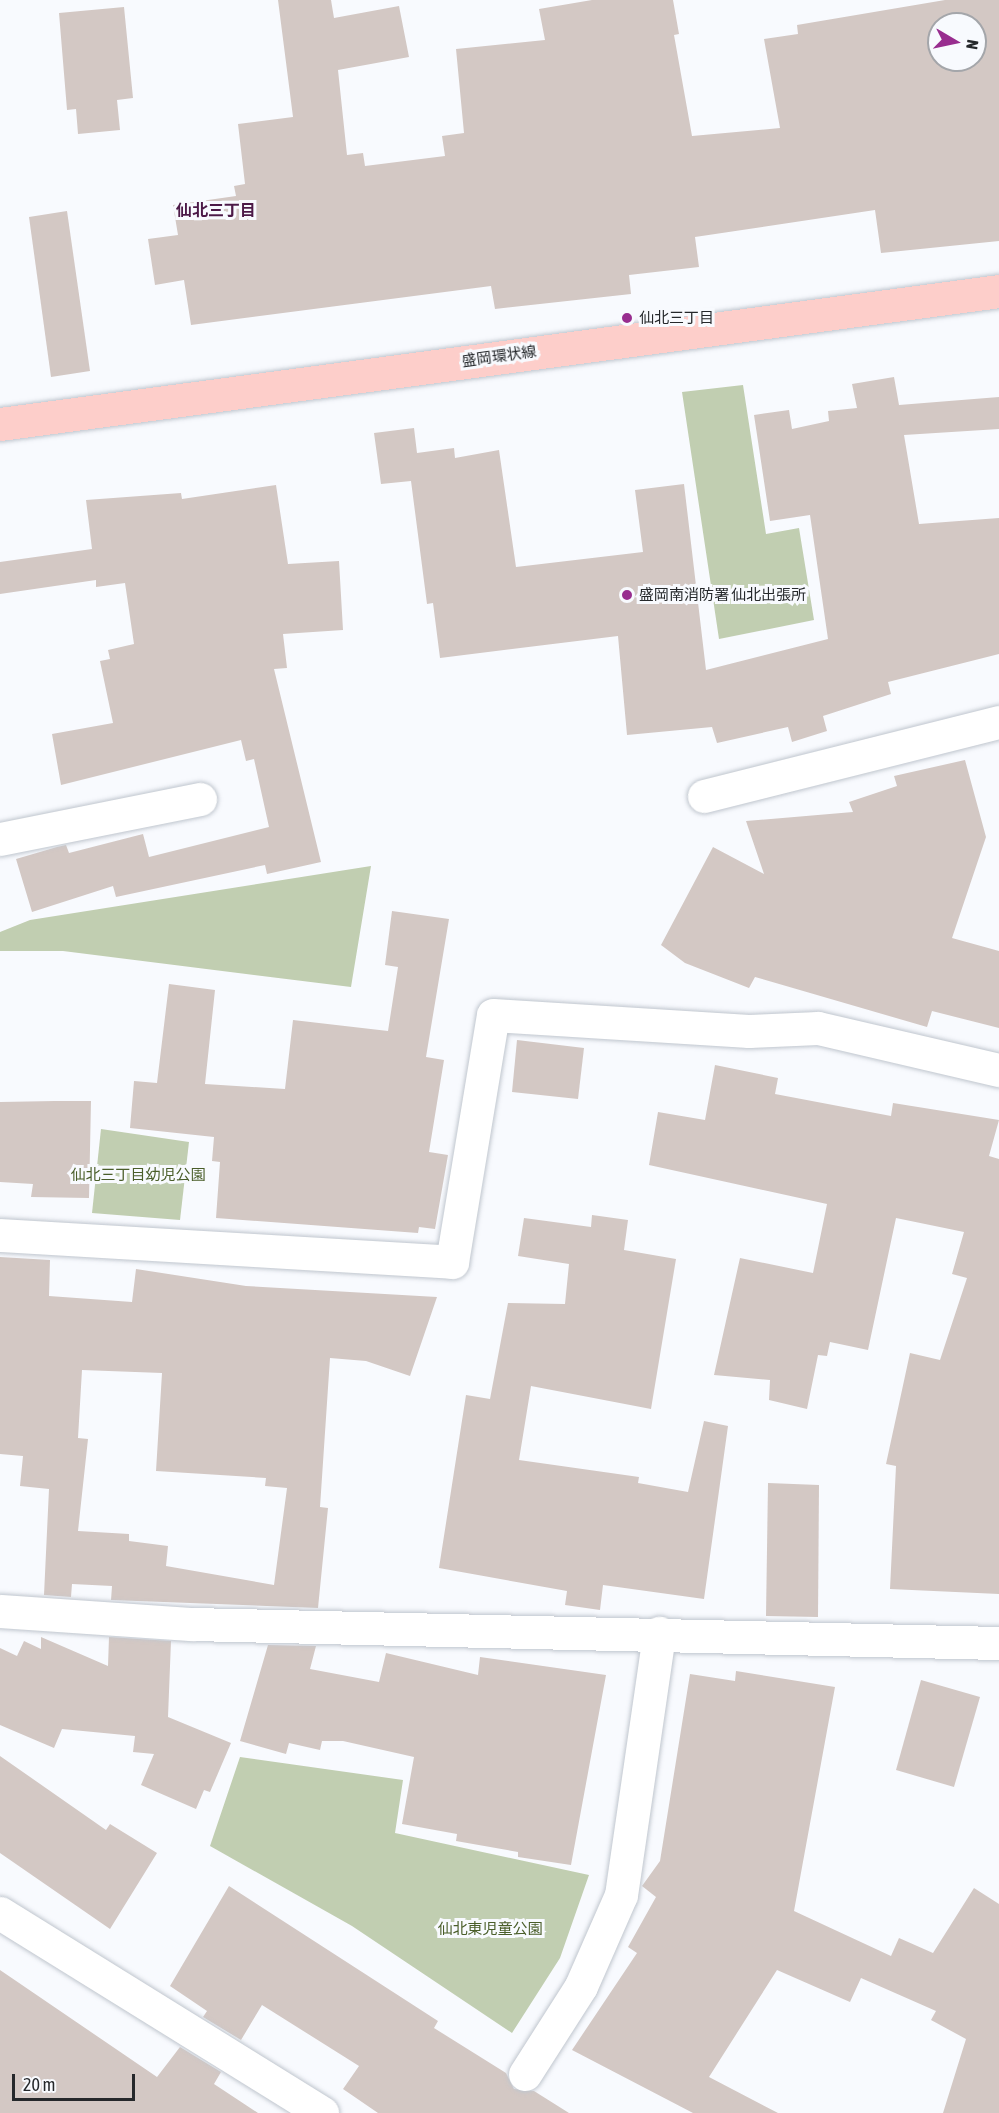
<!DOCTYPE html>
<html>
<head>
<meta charset="utf-8">
<style>
	body { margin:0 }
	#map { position:relative; width:999px; height:2113px; overflow:hidden; background:#f8fafe; font-family:"Asap Condensed","Noto Sans JP",sans-serif }
	div>[style] { position:absolute }
	[style*='--x'] { left:calc(var(--x)*1px); top:calc(var(--y)*1px); width:calc(var(--w)*1px); rotate:calc(var(--a)*1deg) }
	.green>* { inset:0; background:#c1ceb1 }
	.building>* { inset:0; background:#d3c8c4 }
	.roads { filter:drop-shadow(0 0 2px #c0c6ce) drop-shadow(0 0 2px #c0c6ce) }
	.minor>* { height:33px; margin:-16.5px; padding:0 16.5px; transform-origin:16.5px; border-radius:16.5px; background:#fff }
	.primary>* { height:33px; margin:-16.5px; padding:0 16.5px; transform-origin:16.5px; border-radius:16.5px; background:#fdceca }
	.dots>* { width:16px; height:16px; translate:-50% -50%; box-sizing:border-box; border:3px solid #f8fafe; border-radius:50% }
	span { translate:-50% -50%; white-space:nowrap; text-align:center; line-height:1.15; -webkit-text-stroke:6px #f8fafe; paint-order:stroke }
	.poi-label { font-size:15px; color:#25282b }
	.left { translate:0 -50%; text-align:left }
	.street-label { font-size:15px; color:#25282b }
	.park-label { font-size:15px; color:#4a5e2a }
	.neighbourhood-label { font-size:16px; color:#4c1947; font-weight:700 }
	.north { position:absolute; left:927px; top:12px; width:60px; height:60px; box-sizing:border-box; background:#f8fafe; border:2px solid #a4a6aa; border-radius:50%; rotate:99deg; font-size:16px; font-weight:700; line-height:24px; text-align:center; color:#25282b }
	.north::after { content:''; display:block; margin:auto; width:21px; height:27px; background:#982d8f; clip-path:polygon(50% 0,100% 100%,50% 72%,0 100%) }
	.scale { position:absolute; left:12px; top:2074px; width:123px; height:27px; box-sizing:border-box; border:3px solid #25282b; border-top:0; padding-left:8px; font-size:18px; line-height:21px; white-space:nowrap; color:#25282b; -webkit-text-stroke:4px #f8fafe; paint-order:stroke }
</style>
</head>
<body>
<div id="map">
	<div class="green">
		<i style="clip-path:polygon(743px 385px,766px 534px,799px 528px,814px 620px,719px 639px,682px 392px)"></i>
		<i style="clip-path:polygon(371px 866px,351px 987px,63px 951px,0 951px,0 932px,30px 920px)"></i>
		<i style="clip-path:polygon(101px 1129px,189px 1142px,180px 1220px,92px 1213px)"></i>
		<i style="clip-path:polygon(240px 1757px,403px 1780px,395px 1833px,589px 1875px,560px 1958px,512px 2033px,352px 1926px,210px 1846px)"></i>
	</div>
	<div class="building">
		<i style="clip-path:polygon(evenodd,278px 0,331px 0,334px 18px,399px 6px,409px 57px,338px 70px,347px 155px,363px 153px,365px 166px,445px 156px,442px 136px,464px 133px,456px 49px,545px 40px,539px 9px,592px 0,673px 0,679px 34px,674px 35px,692px 136px,780px 128px,764px 39px,798px 34px,797px 25px,945px 0,999px 0,999px 241px,881px 253px,875px 210px,695px 237px,699px 267px,629px 275px,631px 294px,495px 309px,491px 286px,191px 325px,184px 280px,155px 285px,148px 239px,178px 235px,173px 205px,236px 196px,234px 186px,245px 184px,238px 124px,293px 117px,278px 0,939px 24px,975px 24px,975px 60px,939px 60px,939px 24px)"></i>
		<i style="clip-path:polygon(124px 7px,133px 98px,117px 100px,120px 130px,78px 134px,76px 109px,67px 110px,59px 13px)"></i>
		<i style="clip-path:polygon(67px 211px,90px 371px,51px 377px,29px 217px)"></i>
		<i style="clip-path:polygon(894px 377px,899px 405px,999px 397px,999px 429px,904px 435px,919px 524px,999px 518px,999px 654px,888px 682px,891px 694px,823px 716px,827px 731px,792px 742px,788px 727px,717px 743px,712px 727px,627px 735px,618px 636px,440px 658px,433px 603px,427px 604px,411px 481px,381px 484px,374px 433px,414px 428px,417px 453px,454px 448px,455px 458px,499px 450px,516px 567px,643px 552px,635px 490px,684px 484px,706px 670px,828px 639px,810px 515px,770px 521px,754px 415px,789px 410px,792px 429px,829px 421px,828px 411px,857px 408px,852px 384px)"></i>
		<i style="clip-path:polygon(276px 485px,288px 564px,339px 561px,343px 630px,283px 634px,287px 668px,274px 669px,321px 862px,267px 874px,265px 865px,116px 897px,113px 886px,32px 912px,16px 859px,57px 847px,66px 845px,69px 853px,143px 834px,149px 857px,269px 827px,254px 759px,246px 761px,241px 740px,61px 785px,52px 734px,113px 723px,100px 661px,110px 659px,108px 650px,134px 644px,125px 583px,96px 587px,96px 580px,0 594px,0 562px,92px 549px,86px 500px,181px 493px,182px 499px)"></i>
		<i style="clip-path:polygon(965px 760px,986px 837px,952px 938px,999px 951px,999px 1028px,932px 1011px,927px 1027px,755px 977px,749px 988px,685px 963px,661px 945px,713px 847px,764px 874px,746px 821px,853px 812px,849px 802px,897px 786px,894px 776px)"></i>
		<i style="clip-path:polygon(392px 911px,449px 919px,426px 1057px,444px 1060px,429px 1152px,448px 1155px,435px 1229px,419px 1227px,418px 1233px,216px 1218px,220px 1162px,212px 1161px,214px 1137px,130px 1128px,134px 1081px,157px 1083px,169px 984px,215px 990px,205px 1084px,285px 1089px,293px 1020px,388px 1031px,398px 967px,385px 965px)"></i>
		<i style="clip-path:polygon(517px 1040px,584px 1048px,578px 1099px,512px 1092px)"></i>
		<i style="clip-path:polygon(715px 1065px,778px 1078px,775px 1094px,891px 1116px,893px 1103px,999px 1120px,989px 1156px,999px 1159px,999px 1594px,890px 1589px,896px 1466px,886px 1464px,910px 1353px,940px 1360px,967px 1278px,952px 1274px,964px 1232px,896px 1218px,868px 1350px,830px 1342px,827px 1356px,818px 1355px,807px 1409px,769px 1400px,770px 1380px,714px 1375px,740px 1258px,813px 1273px,827px 1204px,649px 1165px,658px 1112px,705px 1120px)"></i>
		<i style="clip-path:polygon(55px 1101px,91px 1101px,89px 1198px,31px 1197px,33px 1184px,0 1182px,0 1102px)"></i>
		<i style="clip-path:polygon(592px 1215px,628px 1220px,624px 1250px,676px 1259px,651px 1409px,531px 1386px,519px 1460px,639px 1477px,638px 1483px,688px 1492px,704px 1421px,728px 1426px,704px 1599px,603px 1585px,600px 1610px,565px 1605px,567px 1591px,439px 1568px,466px 1395px,490px 1399px,508px 1303px,565px 1304px,569px 1264px,518px 1256px,524px 1218px,591px 1227px)"></i>
		<i style="clip-path:polygon(evenodd,0 1257px,50px 1260px,49px 1296px,132px 1302px,136px 1269px,246px 1286px,437px 1297px,410px 1376px,366px 1361px,330px 1358px,320px 1507px,328px 1508px,318px 1608px,111px 1600px,112px 1586px,72px 1584px,71px 1597px,44px 1595px,49px 1489px,20px 1486px,23px 1456px,0 1454px,0 1257px,82px 1370px,162px 1373px,156px 1471px,266px 1478px,265px 1486px,287px 1488px,274px 1585px,166px 1566px,168px 1546px,129px 1541px,129px 1534px,78px 1531px,88px 1439px,78px 1438px,82px 1370px)"></i>
		<i style="clip-path:polygon(768px 1483px,819px 1485px,818px 1617px,766px 1616px)"></i>
		<i style="clip-path:polygon(41px 1637px,108px 1666px,109px 1637px,171px 1641px,168px 1717px,231px 1743px,210px 1792px,204px 1790px,196px 1809px,141px 1785px,154px 1754px,133px 1752px,135px 1736px,62px 1729px,54px 1748px,0 1725px,0 1648px,17px 1656px,24px 1641px,41px 1649px)"></i>
		<i style="clip-path:polygon(268px 1645px,316px 1646px,310px 1669px,379px 1682px,386px 1653px,478px 1675px,480px 1657px,606px 1675px,571px 1865px,518px 1857px,518px 1852px,456px 1841px,457px 1834px,402px 1824px,414px 1757px,343px 1741px,322px 1741px,320px 1750px,289px 1743px,286px 1754px,240px 1741px)"></i>
		<i style="clip-path:polygon(736px 1671px,835px 1687px,794px 1911px,891px 1956px,899px 1938px,933px 1953px,974px 1888px,999px 1904px,999px 2113px,943px 2113px,966px 2039px,931px 2020px,936px 2011px,861px 1978px,850px 2002px,777px 1970px,709px 2077px,778px 2113px,693px 2113px,572px 2050px,637px 1953px,628px 1947px,656px 1897px,642px 1886px,660px 1861px,690px 1674px,735px 1681px)"></i>
		<i style="clip-path:polygon(921px 1680px,980px 1697px,954px 1787px,896px 1770px)"></i>
		<i style="clip-path:polygon(0 1756px,106px 1830px,110px 1824px,157px 1853px,110px 1929px,0 1853px)"></i>
		<i style="clip-path:polygon(229px 1886px,438px 2021px,434px 2028px,506px 2073px,514px 2089px,534px 2091px,569px 2113px,378px 2113px,343px 2089px,359px 2066px,262px 2005px,241px 2040px,203px 2017px,207px 2011px,170px 1986px)"></i>
		<i style="clip-path:polygon(0 1970px,157px 2077px,180px 2047px,221px 2072px,214px 2084px,258px 2113px,0 2113px)"></i>
	</div>
	<div class="roads">
		<div class="minor">
			<i style="--x:704;--y:796;--w:304;--a:-14.1"></i>
			<i style="--x:0;--y:839;--w:204;--a:-11.3"></i>
			<i style="--x:0;--y:1235;--w:453;--a:3.4"></i>
			<i style="--x:452;--y:1262;--w:250;--a:-80.6"></i>
			<i style="--x:493;--y:1015;--w:256;--a:3.6"></i>
			<i style="--x:749;--y:1031;--w:69;--a:-2.5"></i>
			<i style="--x:818;--y:1028;--w:186;--a:13.1"></i>
			<i style="--x:0;--y:1611;--w:192;--a:3.9"></i>
			<i style="--x:192;--y:1624;--w:807;--a:1.35"></i>
			<i style="--x:0;--y:1913;--w:379;--a:31.8"></i>
			<i style="--x:525;--y:2074;--w:104;--a:-57.5"></i>
			<i style="--x:581;--y:1986;--w:99;--a:-66.3"></i>
			<i style="--x:621;--y:1895;--w:265;--a:-81.7"></i>
		</div>
		<div class="primary">
			<i style="--x:0;--y:424;--w:1008;--a:-7.58"></i>
		</div>
	</div>
	<div class="dots">
		<i style="left:627px;top:318px;background:#982d8f"></i>
		<i style="left:627px;top:595px;background:#982d8f"></i>
	</div>
	<div class="poi-label">
		<span class="left" style="left:639px;top:318px">仙北三丁目</span>
		<span class="left" style="left:639px;top:595px">盛岡南消防署 仙北出張所</span>
	</div>
	<div class="street-label">
		<span style="left:499px;top:356px;rotate:-8deg">盛岡環状線</span>
	</div>
	<div class="park-label">
		<span style="left:138px;top:1175px">仙北三丁目幼児公園</span>
		<span style="left:490px;top:1929px">仙北東児童公園</span>
	</div>
	<div class="neighbourhood-label">
		<span style="left:216px;top:210px">仙北三丁目</span>
	</div>
	<div class="north">N</div>
	<div class="scale">20 m</div>
</div>
</body>
</html>
